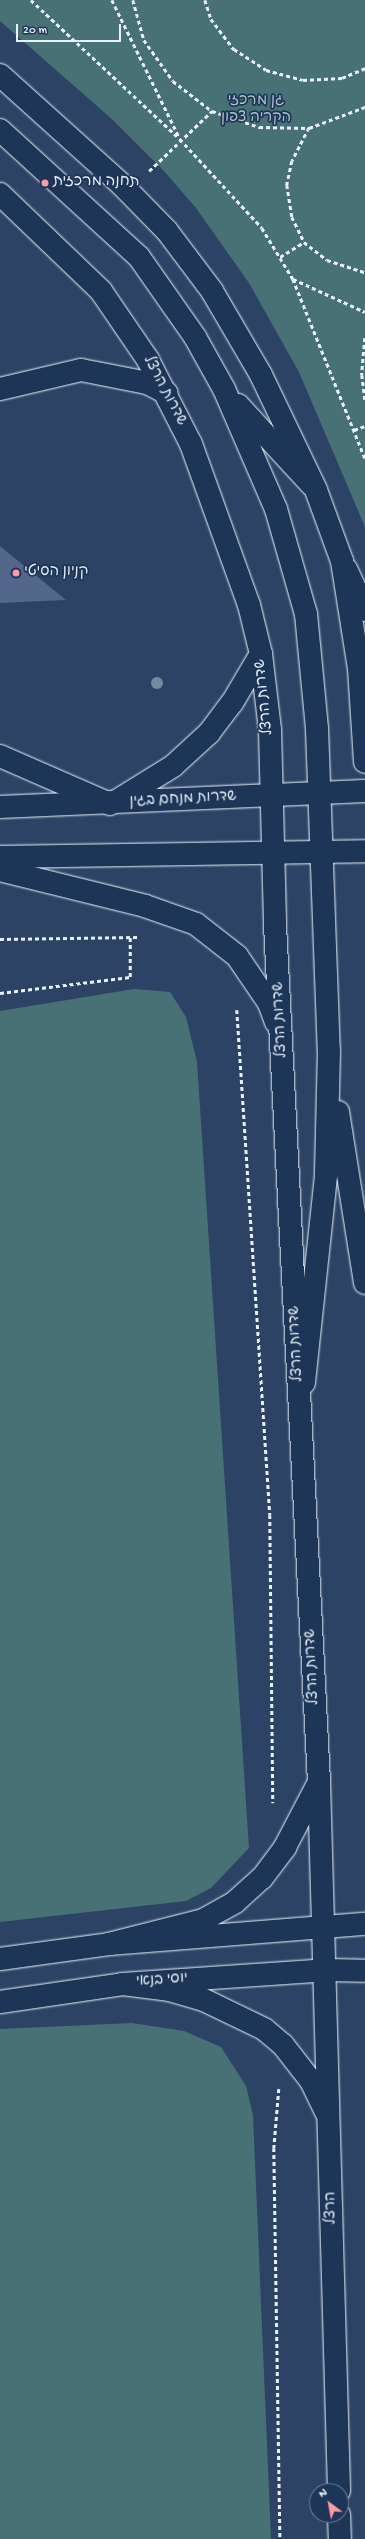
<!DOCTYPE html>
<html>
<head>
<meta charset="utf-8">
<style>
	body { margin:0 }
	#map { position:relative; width:365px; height:2539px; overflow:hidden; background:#2c4366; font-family:"Gochi Hand","Playpen Sans Hebrew",sans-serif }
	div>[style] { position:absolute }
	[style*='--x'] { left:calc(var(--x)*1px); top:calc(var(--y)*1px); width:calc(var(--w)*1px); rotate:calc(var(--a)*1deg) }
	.green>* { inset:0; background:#487176 }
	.building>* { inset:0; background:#53668c }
	.path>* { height:2.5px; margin-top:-1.25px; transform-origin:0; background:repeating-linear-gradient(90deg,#e8f1f8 0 4px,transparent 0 7px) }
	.roads { filter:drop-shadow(0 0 1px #e8f1f8) drop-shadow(0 0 1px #e8f1f8) }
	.minor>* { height:22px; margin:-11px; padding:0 11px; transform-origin:11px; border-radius:11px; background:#1d3557 }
	.major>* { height:22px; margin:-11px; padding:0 11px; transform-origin:11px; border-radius:11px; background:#1d3557 }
	.trees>* { width:12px; height:12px; margin:-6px; border-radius:50%; background:#758a9d }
	.dots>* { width:11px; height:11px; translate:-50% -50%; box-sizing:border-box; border:2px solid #1d3557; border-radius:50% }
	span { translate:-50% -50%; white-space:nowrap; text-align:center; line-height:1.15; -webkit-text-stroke:3.5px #1d3557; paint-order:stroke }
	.park-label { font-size:15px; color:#b0c4ca }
	.poi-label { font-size:15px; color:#e8f1f8 }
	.left { translate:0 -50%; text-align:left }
	.street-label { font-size:15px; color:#e8f1f8 }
	.north { position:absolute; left:309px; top:2483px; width:40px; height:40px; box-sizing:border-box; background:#1d3557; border:1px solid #6e8097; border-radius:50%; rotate:328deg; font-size:11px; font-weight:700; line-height:16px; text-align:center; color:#e8f1f8 }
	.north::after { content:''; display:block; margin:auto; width:14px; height:18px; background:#ff9aa2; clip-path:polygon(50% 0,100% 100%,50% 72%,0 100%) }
	.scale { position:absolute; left:16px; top:24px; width:105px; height:18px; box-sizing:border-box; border:2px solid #e8f1f8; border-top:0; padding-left:5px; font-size:12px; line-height:14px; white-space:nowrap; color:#e8f1f8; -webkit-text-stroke:3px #1d3557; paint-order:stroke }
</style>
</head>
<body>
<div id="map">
	<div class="green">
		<i style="clip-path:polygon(0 0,365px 0,365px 527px,299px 372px,249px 283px,196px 208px,164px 171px,113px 120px,0 21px)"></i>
		<i style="clip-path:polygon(134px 989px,170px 992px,186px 1017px,197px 1062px,249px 1848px,211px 1888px,186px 1901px,0 1922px,0 1011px)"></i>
		<i style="clip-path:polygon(132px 2023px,184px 2031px,221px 2047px,246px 2086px,253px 2115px,271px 2539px,0 2539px,0 2029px)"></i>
	</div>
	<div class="building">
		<i style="clip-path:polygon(0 546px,66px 600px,0 603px)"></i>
	</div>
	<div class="path">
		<i style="--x:31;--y:0;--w:204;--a:43"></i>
		<i style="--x:180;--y:139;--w:121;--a:47.3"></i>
		<i style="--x:262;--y:228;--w:60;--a:58.7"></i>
		<i style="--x:293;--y:279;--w:193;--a:68.1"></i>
		<i style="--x:112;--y:0;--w:153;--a:63.9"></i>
		<i style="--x:133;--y:0;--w:41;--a:74.6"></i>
		<i style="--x:144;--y:40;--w:50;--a:54.7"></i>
		<i style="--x:173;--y:81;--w:49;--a:37.6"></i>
		<i style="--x:212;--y:111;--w:50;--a:18.8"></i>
		<i style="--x:259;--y:127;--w:50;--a:1.1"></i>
		<i style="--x:309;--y:128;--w:60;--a:-20.6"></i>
		<i style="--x:205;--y:0;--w:20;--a:72"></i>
		<i style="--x:211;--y:19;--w:38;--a:53"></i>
		<i style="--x:234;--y:49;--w:38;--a:33"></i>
		<i style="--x:266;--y:70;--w:38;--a:15"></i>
		<i style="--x:303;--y:80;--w:39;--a:-3"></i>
		<i style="--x:342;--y:78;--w:25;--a:-23"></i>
		<i style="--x:309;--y:128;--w:37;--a:117"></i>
		<i style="--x:292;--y:161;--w:25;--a:102"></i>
		<i style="--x:287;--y:185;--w:32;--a:81"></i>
		<i style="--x:292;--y:217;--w:28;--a:64"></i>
		<i style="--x:304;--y:242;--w:29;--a:38"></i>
		<i style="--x:327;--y:260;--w:40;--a:18"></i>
		<i style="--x:149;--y:171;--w:87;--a:-43.6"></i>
		<i style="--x:280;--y:257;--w:28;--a:-32"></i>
		<i style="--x:293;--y:279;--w:79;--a:24.6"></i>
		<i style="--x:365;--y:338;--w:37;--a:95"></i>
		<i style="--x:362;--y:375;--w:26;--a:83"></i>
		<i style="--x:354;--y:430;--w:12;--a:-20"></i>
		<i style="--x:0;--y:939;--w:139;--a:-0.8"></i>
		<i style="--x:0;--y:993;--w:131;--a:-7"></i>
		<i style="--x:130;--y:977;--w:40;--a:-90"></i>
		<i style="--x:237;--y:1010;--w:506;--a:86.26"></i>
		<i style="--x:270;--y:1515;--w:288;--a:89.4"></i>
		<i style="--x:279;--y:2089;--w:59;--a:94.8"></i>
		<i style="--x:274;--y:2148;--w:391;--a:89.1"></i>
	</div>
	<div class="roads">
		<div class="minor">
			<i style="--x:0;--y:130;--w:188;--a:42.4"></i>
			<i style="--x:139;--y:257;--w:98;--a:55"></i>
			<i style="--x:195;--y:337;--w:60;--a:60.9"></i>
			<i style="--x:224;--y:389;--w:131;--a:66.6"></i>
			<i style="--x:276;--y:509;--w:109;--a:74.1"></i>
			<i style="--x:306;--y:614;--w:116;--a:84.5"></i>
			<i style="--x:317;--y:729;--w:321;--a:87.9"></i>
			<i style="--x:329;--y:1050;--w:126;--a:91.4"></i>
			<i style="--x:326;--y:1176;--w:208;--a:96.1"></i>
			<i style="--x:0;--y:389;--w:83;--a:-13.2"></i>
			<i style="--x:81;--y:370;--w:67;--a:11.1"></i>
			<i style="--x:147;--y:383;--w:22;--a:27"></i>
			<i style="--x:238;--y:405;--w:108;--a:47.3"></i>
			<i style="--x:346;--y:569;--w:45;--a:65.1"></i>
			<i style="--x:0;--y:756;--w:120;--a:23.6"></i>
			<i style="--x:338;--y:1112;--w:173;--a:81"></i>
			<i style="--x:0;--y:1959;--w:110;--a:-7.8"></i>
			<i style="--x:109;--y:1944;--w:257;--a:-4.5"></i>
			<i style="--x:0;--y:2002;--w:124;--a:-8.3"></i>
			<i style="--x:123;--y:1984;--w:203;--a:-3.9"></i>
			<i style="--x:326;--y:1970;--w:39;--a:1"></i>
		</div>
		<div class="major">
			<i style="--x:0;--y:75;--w:164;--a:42"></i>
			<i style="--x:122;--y:185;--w:64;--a:45.6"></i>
			<i style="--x:167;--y:231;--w:75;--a:53.1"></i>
			<i style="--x:212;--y:291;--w:97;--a:59.7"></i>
			<i style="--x:261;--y:375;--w:127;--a:64.4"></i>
			<i style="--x:316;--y:490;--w:76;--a:69.9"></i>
			<i style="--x:342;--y:561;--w:108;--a:81"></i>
			<i style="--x:359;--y:668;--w:94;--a:86.3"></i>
			<i style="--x:0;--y:194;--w:140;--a:43.8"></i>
			<i style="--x:101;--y:291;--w:83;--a:55.7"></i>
			<i style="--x:148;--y:360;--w:94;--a:62.9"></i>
			<i style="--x:191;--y:444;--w:171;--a:70.2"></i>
			<i style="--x:249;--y:605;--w:50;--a:76.2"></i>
			<i style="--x:261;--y:654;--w:77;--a:83.2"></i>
			<i style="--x:270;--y:730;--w:195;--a:88.5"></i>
			<i style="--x:275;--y:925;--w:859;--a:87.06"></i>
			<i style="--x:319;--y:1783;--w:708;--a:88.38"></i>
			<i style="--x:118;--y:800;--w:65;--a:-31.7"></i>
			<i style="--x:173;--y:766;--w:49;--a:-42.5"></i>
			<i style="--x:209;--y:733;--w:38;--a:-53"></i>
			<i style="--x:232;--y:703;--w:57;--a:-59.4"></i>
			<i style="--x:0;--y:807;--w:365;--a:-2.5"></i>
			<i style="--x:0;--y:857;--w:365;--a:-0.9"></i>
			<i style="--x:0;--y:870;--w:149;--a:13.9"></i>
			<i style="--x:145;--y:906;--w:54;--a:19.4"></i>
			<i style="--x:196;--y:924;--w:52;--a:38"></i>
			<i style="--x:237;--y:956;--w:57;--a:55.8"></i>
			<i style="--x:269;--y:1003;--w:20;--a:70"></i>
			<i style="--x:109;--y:1944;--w:97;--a:-14.3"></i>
			<i style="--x:203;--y:1920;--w:37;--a:-29"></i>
			<i style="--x:235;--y:1902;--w:36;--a:-42"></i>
			<i style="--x:262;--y:1878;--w:39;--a:-53"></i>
			<i style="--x:285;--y:1847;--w:71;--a:-62.4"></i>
			<i style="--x:123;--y:1984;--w:46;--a:7.4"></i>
			<i style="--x:169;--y:1990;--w:36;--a:16"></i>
			<i style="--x:204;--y:2000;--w:67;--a:25.8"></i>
			<i style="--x:264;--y:2029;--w:25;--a:40"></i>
			<i style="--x:283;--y:2045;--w:46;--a:52.1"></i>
			<i style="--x:311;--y:2081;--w:34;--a:64"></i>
			<i style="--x:339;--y:2515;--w:24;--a:88"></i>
		</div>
	</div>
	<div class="trees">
		<i style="left:157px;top:683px"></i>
	</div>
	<div class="dots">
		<i style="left:45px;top:183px;background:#ff9aa2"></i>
		<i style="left:16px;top:573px;background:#ff9aa2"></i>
	</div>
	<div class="park-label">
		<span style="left:256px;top:110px">גן מרכזי<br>הקריה צפון</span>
	</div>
	<div class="poi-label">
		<span class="left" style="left:53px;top:183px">תחנה מרכזית</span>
		<span class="left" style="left:24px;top:573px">קניון הסיטי</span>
	</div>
	<div class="street-label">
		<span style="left:164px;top:391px;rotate:62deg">שדרות הרצל</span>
		<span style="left:265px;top:697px;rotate:-96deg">שדרות הרצל</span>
		<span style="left:183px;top:800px;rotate:-3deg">שדרות מנחם בגין</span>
		<span style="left:281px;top:1020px;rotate:-93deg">שדרות הרצל</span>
		<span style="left:297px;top:1344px;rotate:-93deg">שדרות הרצל</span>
		<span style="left:313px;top:1667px;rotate:-93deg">שדרות הרצל</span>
		<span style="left:162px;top:1981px;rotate:-4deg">יוסי בנאי</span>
		<span style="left:332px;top:2208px;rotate:-91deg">הרצל</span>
	</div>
	<div class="north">N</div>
	<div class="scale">20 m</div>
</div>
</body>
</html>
